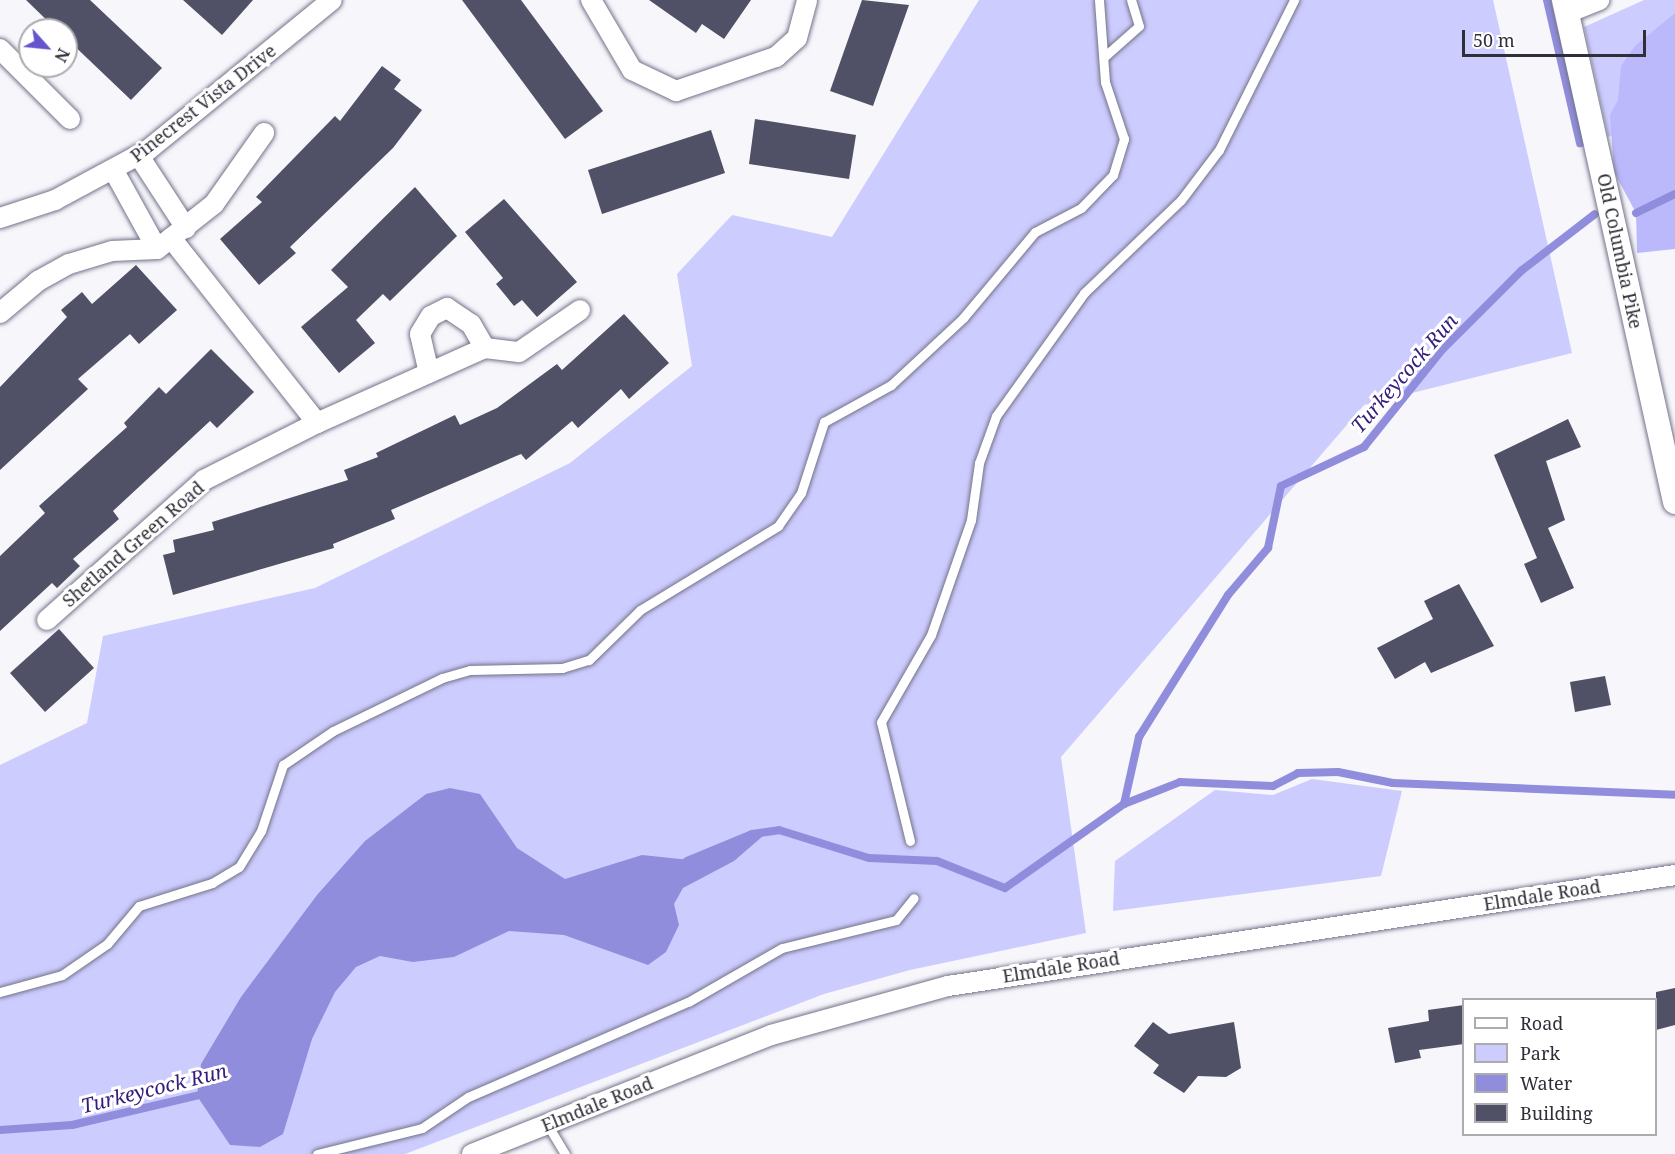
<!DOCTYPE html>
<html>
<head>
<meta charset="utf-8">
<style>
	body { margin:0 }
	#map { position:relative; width:1675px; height:1154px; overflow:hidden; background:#f6f6fb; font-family:"Noto Serif",serif }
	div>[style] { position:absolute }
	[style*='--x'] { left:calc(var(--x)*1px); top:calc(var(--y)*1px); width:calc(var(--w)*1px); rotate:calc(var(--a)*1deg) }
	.green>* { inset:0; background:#cdccfe }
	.forest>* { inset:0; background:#bbb9fc }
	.water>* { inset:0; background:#918ddd }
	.stream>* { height:8px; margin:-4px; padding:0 4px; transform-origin:4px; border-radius:4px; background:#918ddd }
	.building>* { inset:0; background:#505066 }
	.roads { filter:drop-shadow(0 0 2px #73738a) drop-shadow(0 0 2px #73738a) }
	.service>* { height:9px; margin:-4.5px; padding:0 4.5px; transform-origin:4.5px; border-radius:4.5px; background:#fff }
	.minor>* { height:20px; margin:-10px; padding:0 10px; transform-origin:10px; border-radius:10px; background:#fff }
	.tertiary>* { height:24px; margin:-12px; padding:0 12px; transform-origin:12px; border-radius:12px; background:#fff }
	span { translate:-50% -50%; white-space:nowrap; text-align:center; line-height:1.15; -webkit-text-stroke:6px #fff; paint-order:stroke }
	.street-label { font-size:18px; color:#2f2f39 }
	.water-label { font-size:20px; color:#331e7b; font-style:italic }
	.legend { position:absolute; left:1462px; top:998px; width:195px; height:138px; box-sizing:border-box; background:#fff; border:2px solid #acacb0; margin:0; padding:8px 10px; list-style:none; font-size:18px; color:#2f2f39 }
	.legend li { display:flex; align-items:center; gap:12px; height:30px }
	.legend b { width:30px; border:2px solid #acacb0 }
	.north { position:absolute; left:18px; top:18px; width:60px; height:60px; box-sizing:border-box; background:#fff; border:2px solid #acacb0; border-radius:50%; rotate:117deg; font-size:16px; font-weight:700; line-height:24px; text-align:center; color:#2f2f39 }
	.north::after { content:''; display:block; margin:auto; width:21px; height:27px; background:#6654cd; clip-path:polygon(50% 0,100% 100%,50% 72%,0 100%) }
	.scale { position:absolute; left:1462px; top:30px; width:184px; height:27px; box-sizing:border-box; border:3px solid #2f2f39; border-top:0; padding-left:8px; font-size:18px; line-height:21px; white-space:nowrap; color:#2f2f39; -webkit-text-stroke:4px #fff; paint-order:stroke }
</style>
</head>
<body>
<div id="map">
	<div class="green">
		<i style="clip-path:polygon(979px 0,1493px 0,1572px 353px,1364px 405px,1061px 757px,1086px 933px,910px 970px,824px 994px,405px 1154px,0 1154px,0 765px,87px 723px,103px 636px,315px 588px,570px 463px,692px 366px,677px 274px,732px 215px,832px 237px)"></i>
		<i style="clip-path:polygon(1644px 0,1675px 0,1675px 116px,1608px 137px,1584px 27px)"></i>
		<i style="clip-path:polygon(1312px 779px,1402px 791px,1381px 876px,1113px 911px,1115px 861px,1215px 790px,1273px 795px)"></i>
	</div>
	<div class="forest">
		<i style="clip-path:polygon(1675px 13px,1675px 249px,1637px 253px,1636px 213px,1614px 172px,1610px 115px,1618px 100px,1621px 66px,1635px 46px)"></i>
	</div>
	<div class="water">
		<i style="clip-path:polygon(450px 788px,480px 794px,517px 848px,565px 879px,642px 855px,690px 860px,752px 834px,763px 836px,734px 861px,683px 888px,674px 904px,679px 925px,666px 952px,648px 965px,564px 935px,509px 931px,454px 957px,413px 962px,380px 956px,356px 967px,335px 992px,312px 1039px,283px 1134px,260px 1147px,230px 1145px,197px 1096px,201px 1064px,241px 997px,317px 895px,365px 841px,426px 794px)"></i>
	</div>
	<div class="stream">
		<i style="--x:1547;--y:0;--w:147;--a:77"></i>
		<i style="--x:1636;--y:213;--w:43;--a:-26"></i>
		<i style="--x:1124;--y:804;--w:69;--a:-77.4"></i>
		<i style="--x:1139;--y:737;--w:168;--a:-57.9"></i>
		<i style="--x:1228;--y:595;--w:62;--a:-49.6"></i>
		<i style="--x:1268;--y:548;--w:63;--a:-78.2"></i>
		<i style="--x:1281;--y:486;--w:92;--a:-25.2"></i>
		<i style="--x:1364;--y:447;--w:124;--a:-51.2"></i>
		<i style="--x:1442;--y:350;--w:112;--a:-45"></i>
		<i style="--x:1521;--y:271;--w:93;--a:-37.6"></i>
		<i style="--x:687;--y:861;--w:70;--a:-22.6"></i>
		<i style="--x:752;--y:834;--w:27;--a:-8"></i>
		<i style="--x:779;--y:830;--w:94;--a:17.3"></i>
		<i style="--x:869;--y:858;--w:68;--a:2.5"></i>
		<i style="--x:937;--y:861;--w:73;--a:21.7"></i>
		<i style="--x:1005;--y:888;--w:146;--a:-35.2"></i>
		<i style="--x:1124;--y:804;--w:60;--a:-21.4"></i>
		<i style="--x:1180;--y:782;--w:93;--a:2.5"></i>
		<i style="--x:1273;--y:786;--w:28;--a:-27"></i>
		<i style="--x:1298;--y:773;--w:40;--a:-1.4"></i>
		<i style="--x:1338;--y:772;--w:56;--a:11.3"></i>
		<i style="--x:1393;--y:783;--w:282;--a:2.4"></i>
		<i style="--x:0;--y:1130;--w:72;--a:-4"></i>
		<i style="--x:72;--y:1125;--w:136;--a:-13.2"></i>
	</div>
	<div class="building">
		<i style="clip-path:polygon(26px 0,90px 0,162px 68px,131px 100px,66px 38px,66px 30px,57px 30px)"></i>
		<i style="clip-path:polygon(183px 0,253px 0,222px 35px)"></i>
		<i style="clip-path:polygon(462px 0,521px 0,603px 111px,565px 139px)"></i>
		<i style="clip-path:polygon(649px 0,751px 0,724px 39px,702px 24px,696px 33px)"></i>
		<i style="clip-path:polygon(862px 0,909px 5px,873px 106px,830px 91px)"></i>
		<i style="clip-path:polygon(382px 66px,401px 80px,394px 89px,422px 110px,393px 148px,290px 247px,296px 253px,259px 285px,220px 239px,262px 202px,256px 197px,335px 116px,340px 121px)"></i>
		<i style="clip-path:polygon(755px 119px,856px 135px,849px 179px,749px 164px)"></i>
		<i style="clip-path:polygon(711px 130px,725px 173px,602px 214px,588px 170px)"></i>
		<i style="clip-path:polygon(415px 187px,457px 236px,390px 301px,383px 294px,356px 320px,375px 343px,339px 373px,301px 327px,348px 287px,331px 270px)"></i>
		<i style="clip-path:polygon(504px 199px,577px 282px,537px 317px,522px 300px,514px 306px,496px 284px,503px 278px,465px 232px)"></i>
		<i style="clip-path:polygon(136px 265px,177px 310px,139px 344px,130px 334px,78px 379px,88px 389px,0 470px,0 387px,67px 317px,61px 310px,82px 292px,92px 304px)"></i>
		<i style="clip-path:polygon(624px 314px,669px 363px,629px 399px,621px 389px,578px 428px,572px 421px,526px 460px,521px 454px,391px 510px,395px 519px,333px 544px,334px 548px,173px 595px,163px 555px,175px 552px,173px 540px,214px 530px,212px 522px,348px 480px,344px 470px,378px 457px,376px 453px,455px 415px,460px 425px,497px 408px,557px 364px,562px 370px)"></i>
		<i style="clip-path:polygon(211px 349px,254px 392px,217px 428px,210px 421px,113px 511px,119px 519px,73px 559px,80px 566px,57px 588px,52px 583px,0 631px,0 556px,45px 513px,39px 506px,127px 427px,124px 423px,159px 387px,166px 394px)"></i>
		<i style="clip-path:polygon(1568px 419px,1581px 447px,1546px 461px,1565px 520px,1548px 528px,1574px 588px,1541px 603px,1524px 564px,1537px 558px,1494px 455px)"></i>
		<i style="clip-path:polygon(1459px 584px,1494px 646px,1431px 673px,1425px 662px,1395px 679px,1377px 648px,1433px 619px,1424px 601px)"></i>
		<i style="clip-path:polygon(59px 629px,94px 668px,45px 712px,10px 673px)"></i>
		<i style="clip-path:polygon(1605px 676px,1611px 705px,1575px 712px,1570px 682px)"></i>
		<i style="clip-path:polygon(1675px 988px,1675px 1025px,1656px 1030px,1656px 992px)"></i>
		<i style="clip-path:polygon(1464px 1005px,1464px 1044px,1419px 1050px,1421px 1058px,1395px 1063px,1388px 1028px,1429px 1021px,1428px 1010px)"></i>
		<i style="clip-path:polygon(1153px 1022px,1169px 1034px,1234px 1022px,1241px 1068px,1226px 1077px,1198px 1076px,1184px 1093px,1153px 1073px,1159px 1065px,1134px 1046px)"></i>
	</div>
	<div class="roads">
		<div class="service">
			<i style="--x:1105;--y:56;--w:45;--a:-41.4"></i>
			<i style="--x:1139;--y:26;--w:27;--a:-107"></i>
			<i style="--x:910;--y:841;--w:122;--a:-103.7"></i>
			<i style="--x:881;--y:722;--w:100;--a:-60.1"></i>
			<i style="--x:931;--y:635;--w:122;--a:-70.8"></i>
			<i style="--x:971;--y:520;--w:58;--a:-82"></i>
			<i style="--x:979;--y:463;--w:50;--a:-70.1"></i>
			<i style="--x:996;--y:416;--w:151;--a:-54.4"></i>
			<i style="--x:1084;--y:293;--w:134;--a:-43.8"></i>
			<i style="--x:1181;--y:200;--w:63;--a:-52.8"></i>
			<i style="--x:1219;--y:150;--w:168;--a:-63.4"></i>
			<i style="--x:0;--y:992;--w:64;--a:-15.3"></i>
			<i style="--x:62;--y:975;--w:55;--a:-34.6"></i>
			<i style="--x:107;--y:944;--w:50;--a:-49.9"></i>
			<i style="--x:139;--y:906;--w:77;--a:-17.5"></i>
			<i style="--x:212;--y:883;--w:31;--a:-31"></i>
			<i style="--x:239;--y:867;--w:42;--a:-58.6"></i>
			<i style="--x:261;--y:831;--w:70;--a:-71.6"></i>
			<i style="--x:283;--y:765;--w:60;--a:-34.2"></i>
			<i style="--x:333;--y:731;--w:121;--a:-25.9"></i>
			<i style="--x:442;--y:678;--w:29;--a:-16"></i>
			<i style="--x:470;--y:670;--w:92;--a:-1.2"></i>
			<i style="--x:562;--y:668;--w:28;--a:-17"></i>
			<i style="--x:589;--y:660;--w:71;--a:-44.4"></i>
			<i style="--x:640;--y:610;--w:162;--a:-31.3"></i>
			<i style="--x:778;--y:526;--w:40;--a:-55.1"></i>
			<i style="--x:801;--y:493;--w:75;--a:-72.1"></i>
			<i style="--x:824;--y:422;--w:77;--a:-28.9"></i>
			<i style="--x:891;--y:385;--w:98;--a:-42.9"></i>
			<i style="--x:963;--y:318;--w:112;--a:-50.1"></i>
			<i style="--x:1035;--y:232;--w:52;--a:-27.6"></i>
			<i style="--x:1081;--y:208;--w:46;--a:-45.9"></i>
			<i style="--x:1113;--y:175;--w:38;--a:-73"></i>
			<i style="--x:1124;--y:139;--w:60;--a:-108.4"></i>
			<i style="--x:1105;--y:82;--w:82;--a:-94.2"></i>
			<i style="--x:547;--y:1124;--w:35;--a:59"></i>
			<i style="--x:317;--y:1154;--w:108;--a:-13.9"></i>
			<i style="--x:422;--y:1128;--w:55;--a:-34"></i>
			<i style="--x:468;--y:1097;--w:240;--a:-23.4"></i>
			<i style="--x:688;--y:1002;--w:108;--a:-29.9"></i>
			<i style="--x:782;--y:948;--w:117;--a:-13.8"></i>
			<i style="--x:896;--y:920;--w:28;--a:-51"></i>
		</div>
		<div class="minor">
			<i style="--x:591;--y:0;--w:81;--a:59.6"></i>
			<i style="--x:632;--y:70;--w:49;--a:25.5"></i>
			<i style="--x:676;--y:91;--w:106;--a:-18.8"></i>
			<i style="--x:776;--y:57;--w:28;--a:-42"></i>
			<i style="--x:797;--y:38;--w:39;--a:-75"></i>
			<i style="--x:1567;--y:13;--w:35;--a:-22"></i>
			<i style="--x:0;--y:49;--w:99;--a:45"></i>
			<i style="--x:139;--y:156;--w:86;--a:56.9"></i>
			<i style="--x:114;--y:171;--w:89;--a:61.1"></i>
			<i style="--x:0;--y:218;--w:58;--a:-18.1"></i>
			<i style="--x:55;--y:200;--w:106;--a:-28.3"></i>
			<i style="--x:148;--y:150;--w:237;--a:-39.2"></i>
			<i style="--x:171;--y:238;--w:55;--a:-38.3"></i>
			<i style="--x:214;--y:204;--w:87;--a:-54.8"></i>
			<i style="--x:0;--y:313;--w:50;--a:-40.1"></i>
			<i style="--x:38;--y:281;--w:35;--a:-29"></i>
			<i style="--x:69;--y:264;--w:45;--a:-16.8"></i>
			<i style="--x:112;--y:251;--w:45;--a:-2.5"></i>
			<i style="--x:157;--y:249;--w:18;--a:-38"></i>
			<i style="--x:171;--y:238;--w:236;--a:51.7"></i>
			<i style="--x:429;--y:373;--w:40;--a:-103"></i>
			<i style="--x:420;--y:334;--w:21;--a:-59"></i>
			<i style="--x:431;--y:316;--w:18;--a:-27"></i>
			<i style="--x:447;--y:308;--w:29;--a:34"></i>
			<i style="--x:471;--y:324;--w:28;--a:60"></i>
			<i style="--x:47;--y:620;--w:210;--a:-41.7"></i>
			<i style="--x:204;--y:480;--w:127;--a:-26.8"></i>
			<i style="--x:317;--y:423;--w:184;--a:-24.1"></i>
			<i style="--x:485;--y:348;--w:34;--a:7"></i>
			<i style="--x:519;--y:352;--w:74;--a:-34.5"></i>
			<i style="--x:472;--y:1154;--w:322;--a:-21.7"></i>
			<i style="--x:771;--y:1035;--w:184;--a:-15.5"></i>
			<i style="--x:948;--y:986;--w:735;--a:-8.68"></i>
		</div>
		<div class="tertiary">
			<i style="--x:1564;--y:0;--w:514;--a:77.53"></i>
		</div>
	</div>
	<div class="street-label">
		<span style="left:203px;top:103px;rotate:-38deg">Pinecrest Vista Drive</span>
		<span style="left:1620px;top:251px;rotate:78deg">Old Columbia Pike</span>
		<span style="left:133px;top:544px;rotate:-41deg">Shetland Green Road</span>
		<span style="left:1542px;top:895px;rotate:-9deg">Elmdale Road</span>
		<span style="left:1061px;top:967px;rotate:-9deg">Elmdale Road</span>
		<span style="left:597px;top:1104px;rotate:-22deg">Elmdale Road</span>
	</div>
	<div class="water-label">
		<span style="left:1404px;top:373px;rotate:-49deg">Turkeycock Run</span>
		<span style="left:154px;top:1088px;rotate:-14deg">Turkeycock Run</span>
	</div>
	<ul class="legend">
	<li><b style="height:8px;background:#fff"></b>Road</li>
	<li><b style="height:16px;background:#cdccfe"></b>Park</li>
	<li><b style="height:16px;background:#918ddd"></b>Water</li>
	<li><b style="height:16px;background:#505066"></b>Building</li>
	</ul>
	<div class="north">N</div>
	<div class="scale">50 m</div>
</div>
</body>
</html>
